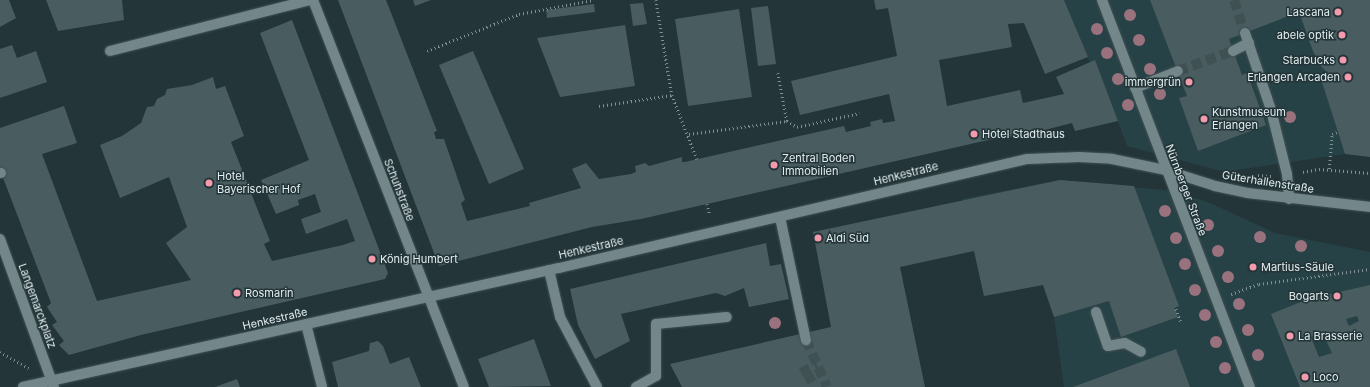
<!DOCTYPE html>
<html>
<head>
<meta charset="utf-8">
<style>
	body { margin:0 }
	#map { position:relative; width:1370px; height:387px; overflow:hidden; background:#233538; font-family:Inter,sans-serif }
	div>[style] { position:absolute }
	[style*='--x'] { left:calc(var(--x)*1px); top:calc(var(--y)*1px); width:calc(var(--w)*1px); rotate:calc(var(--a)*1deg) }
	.built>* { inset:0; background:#274246 }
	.building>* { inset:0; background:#495c5f }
	.minor-tunnel>* { height:10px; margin-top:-5px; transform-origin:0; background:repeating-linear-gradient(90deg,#405153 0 10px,transparent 0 15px) }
	.path>* { height:2.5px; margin-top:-1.25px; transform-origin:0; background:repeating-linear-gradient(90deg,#819092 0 1px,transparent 0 4px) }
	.roads { filter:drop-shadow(0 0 1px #435255) drop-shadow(0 0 1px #435255) }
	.minor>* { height:10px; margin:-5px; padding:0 5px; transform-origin:5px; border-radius:5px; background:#73878a }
	.trees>* { width:12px; height:12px; margin:-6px; border-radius:50%; background:#9a727d }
	.dots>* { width:11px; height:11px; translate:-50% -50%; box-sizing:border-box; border:2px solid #233538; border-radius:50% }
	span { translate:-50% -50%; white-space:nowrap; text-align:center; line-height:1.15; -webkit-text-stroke:3px #233538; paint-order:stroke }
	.poi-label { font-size:11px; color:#e2edef }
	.right { translate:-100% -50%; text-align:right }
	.left { translate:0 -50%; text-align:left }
	.street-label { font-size:11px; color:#e2edef }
</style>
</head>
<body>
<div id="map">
	<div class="built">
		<i style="clip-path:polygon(1064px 0,1370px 0,1370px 157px,1345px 154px,1229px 171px,1217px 170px,1127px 146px,1095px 61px,1090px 63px)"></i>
		<i style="clip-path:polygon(1060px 180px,1173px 191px,1210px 203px,1275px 233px,1370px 252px,1370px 387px,1064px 387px,1054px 317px,1043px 285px,984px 296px,962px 199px)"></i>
	</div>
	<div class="building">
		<i style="clip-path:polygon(0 0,9px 0,16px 18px,0 27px)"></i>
		<i style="clip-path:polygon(46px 0,122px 0,124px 20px,58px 31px)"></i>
		<i style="clip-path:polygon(338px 0,386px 0,437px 131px,434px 132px,436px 139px,444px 139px,465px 200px,461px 203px,467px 221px,530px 206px,529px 203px,581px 188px,572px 169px,586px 163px,599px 179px,631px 174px,636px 172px,635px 166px,645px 163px,649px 166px,682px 157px,682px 162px,685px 162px,844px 126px,846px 132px,871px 126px,870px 122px,882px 119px,883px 123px,895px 121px,889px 94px,800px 115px,791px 81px,897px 56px,888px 8px,876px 10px,874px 0,1064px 0,1088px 57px,1045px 74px,1024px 23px,1008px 24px,1012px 47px,939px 60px,947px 106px,1020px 90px,1023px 103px,1064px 94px,1056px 77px,1095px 60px,1118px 121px,1075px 131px,1072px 123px,1029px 134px,997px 138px,641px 219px,592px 227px,439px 266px)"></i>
		<i style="clip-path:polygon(413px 0,431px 0,415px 6px)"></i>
		<i style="clip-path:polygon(1150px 0,1370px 0,1370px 157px,1345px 154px,1321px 79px,1330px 76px,1320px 65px,1313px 51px,1299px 12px,1229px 39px,1242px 75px,1247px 73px,1266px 125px,1198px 151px,1179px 98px,1187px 96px)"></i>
		<i style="clip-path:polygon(643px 3px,647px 24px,633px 26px,630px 4px)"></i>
		<i style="clip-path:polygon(594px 4px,595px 12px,547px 18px,546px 10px)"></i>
		<i style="clip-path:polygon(768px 6px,776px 64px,758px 66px,751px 8px)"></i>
		<i style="clip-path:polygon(739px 9px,752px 97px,688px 106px,675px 19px)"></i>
		<i style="clip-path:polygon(292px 20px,388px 273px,385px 279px,141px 335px,69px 355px,59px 345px,64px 341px,52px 325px,57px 322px,47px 307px,51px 303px,0 170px,0 128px,64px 106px,77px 143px,42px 154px,97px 301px,191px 280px,166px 243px,187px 227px,169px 177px,120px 198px,100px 145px,122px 136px,141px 123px,147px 107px,154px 106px,157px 99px,165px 95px,167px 89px,192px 85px,213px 77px,216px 89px,225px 86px,244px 136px,231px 142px,270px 241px,264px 244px,272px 261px,343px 245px,355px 241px,347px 219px,306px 234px,301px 219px,321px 212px,315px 194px,298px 200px,299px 205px,276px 214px,261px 180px,309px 160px,260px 33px)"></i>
		<i style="clip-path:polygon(625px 25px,635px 86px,560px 97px,537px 38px)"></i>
		<i style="clip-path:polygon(12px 45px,17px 58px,36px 51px,47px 82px,0 98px,0 49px)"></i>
		<i style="clip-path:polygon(473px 51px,524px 169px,489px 184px,439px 65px)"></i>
		<i style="clip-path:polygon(1060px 180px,1134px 186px,1179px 306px,1174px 308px,1178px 317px,1121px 337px,1109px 301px,1054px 317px,1043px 285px,984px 296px,974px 251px,900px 267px,925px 387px,682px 387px,670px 364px,831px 327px,813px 232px)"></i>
		<i style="clip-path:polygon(766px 243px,770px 266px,781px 264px,789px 299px,749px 307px,744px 288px,725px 296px,716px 293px,621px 314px,630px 341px,595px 359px,578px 325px,570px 289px)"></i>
		<i style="clip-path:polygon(evenodd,1370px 285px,1370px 387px,1300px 387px,1271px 314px,1308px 299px,1370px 285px,1357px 316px,1359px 321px,1349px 326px,1346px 319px,1357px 316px,1370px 285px,1322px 332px,1332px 353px,1319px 357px,1311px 337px,1322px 332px)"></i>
		<i style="clip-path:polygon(534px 339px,551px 386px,489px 387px,478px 359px)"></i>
		<i style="clip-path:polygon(378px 341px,383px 346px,390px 364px,409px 357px,421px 387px,338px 387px,332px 362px,369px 351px,370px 343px)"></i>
		<i style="clip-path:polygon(1176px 349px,1190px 387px,1073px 387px)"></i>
		<i style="clip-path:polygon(237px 379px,240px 387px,215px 387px)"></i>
	</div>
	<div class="minor-tunnel">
		<i style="--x:1234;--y:0;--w:35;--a:72"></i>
		<i style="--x:1178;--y:71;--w:59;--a:-20"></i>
		<i style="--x:806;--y:340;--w:51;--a:65.9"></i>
		<i style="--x:801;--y:373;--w:18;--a:-29"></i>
		<i style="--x:805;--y:380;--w:17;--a:-28"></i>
	</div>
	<div class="path">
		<i style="--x:656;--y:0;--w:96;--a:80.4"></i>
		<i style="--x:672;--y:95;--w:69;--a:68.7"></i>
		<i style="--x:427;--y:51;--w:99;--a:-21.9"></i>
		<i style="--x:519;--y:14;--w:75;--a:-10.7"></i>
		<i style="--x:778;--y:73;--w:49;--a:79.4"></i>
		<i style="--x:599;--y:106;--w:74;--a:-8.6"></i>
		<i style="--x:689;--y:134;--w:99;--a:-7.6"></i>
		<i style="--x:787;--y:121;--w:12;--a:31"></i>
		<i style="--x:797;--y:127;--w:64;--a:-12.7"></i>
		<i style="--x:1329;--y:169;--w:35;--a:-85"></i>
		<i style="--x:1332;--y:134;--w:5;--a:-22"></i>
		<i style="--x:1303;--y:172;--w:16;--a:-11"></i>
		<i style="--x:1319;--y:169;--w:51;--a:4.5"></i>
		<i style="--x:1258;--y:175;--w:13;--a:4"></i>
		<i style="--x:707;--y:204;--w:11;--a:75"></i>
		<i style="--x:1231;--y:294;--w:30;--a:-20"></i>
		<i style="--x:1259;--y:284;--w:112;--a:-7.7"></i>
		<i style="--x:1176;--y:309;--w:14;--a:69"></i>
		<i style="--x:0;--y:352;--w:33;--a:29"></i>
	</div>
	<div class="roads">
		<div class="minor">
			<i style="--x:313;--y:0;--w:415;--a:68.7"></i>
			<i style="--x:1102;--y:0;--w:414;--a:69.1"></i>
			<i style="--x:1245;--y:33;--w:81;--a:71.3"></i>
			<i style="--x:1271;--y:110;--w:66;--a:76"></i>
			<i style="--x:1287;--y:174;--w:25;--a:85"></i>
			<i style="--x:110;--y:51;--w:206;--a:-14.3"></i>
			<i style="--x:1233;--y:51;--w:18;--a:-27"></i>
			<i style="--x:1135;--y:88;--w:46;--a:-21.6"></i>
			<i style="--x:0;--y:173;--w:1;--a:0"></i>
			<i style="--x:780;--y:217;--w:126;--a:78.1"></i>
			<i style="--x:0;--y:239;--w:158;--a:70"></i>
			<i style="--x:549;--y:270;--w:48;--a:76.8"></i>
			<i style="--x:560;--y:317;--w:79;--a:62.1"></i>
			<i style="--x:1096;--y:312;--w:36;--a:71"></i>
			<i style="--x:1108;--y:346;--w:17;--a:-10"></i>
			<i style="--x:1125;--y:343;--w:18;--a:29"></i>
			<i style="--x:306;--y:324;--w:65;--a:75.7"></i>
			<i style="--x:23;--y:387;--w:549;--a:-12.52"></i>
			<i style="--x:559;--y:268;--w:481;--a:-13.1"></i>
			<i style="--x:1028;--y:159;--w:51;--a:-2.2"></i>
			<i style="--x:1079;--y:157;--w:33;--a:3"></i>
			<i style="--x:1112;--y:159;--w:54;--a:11.7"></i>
			<i style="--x:1165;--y:170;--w:52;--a:17.7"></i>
			<i style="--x:1215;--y:186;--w:34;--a:12"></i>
			<i style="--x:1248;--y:193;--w:123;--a:6.5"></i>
			<i style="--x:636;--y:387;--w:23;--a:-29"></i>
			<i style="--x:656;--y:376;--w:52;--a:-90"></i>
			<i style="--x:656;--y:324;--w:71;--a:-5.6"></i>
		</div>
	</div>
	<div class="trees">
		<i style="left:1130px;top:15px"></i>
		<i style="left:1097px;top:29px"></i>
		<i style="left:1139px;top:40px"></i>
		<i style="left:1107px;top:53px"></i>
		<i style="left:1150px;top:69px"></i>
		<i style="left:1118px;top:79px"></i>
		<i style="left:1160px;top:94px"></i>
		<i style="left:1128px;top:105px"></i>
		<i style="left:1290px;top:117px"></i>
		<i style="left:1165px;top:211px"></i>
		<i style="left:1208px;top:225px"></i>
		<i style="left:1260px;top:237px"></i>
		<i style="left:1176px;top:238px"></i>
		<i style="left:1301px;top:246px"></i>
		<i style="left:1218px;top:251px"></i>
		<i style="left:1185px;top:264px"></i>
		<i style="left:1228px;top:277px"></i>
		<i style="left:1195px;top:290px"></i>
		<i style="left:1239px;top:304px"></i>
		<i style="left:1205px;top:315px"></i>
		<i style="left:775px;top:323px"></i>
		<i style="left:1248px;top:330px"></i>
		<i style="left:1216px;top:342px"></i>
		<i style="left:1258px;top:355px"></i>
		<i style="left:1225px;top:368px"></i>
	</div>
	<div class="dots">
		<i style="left:1338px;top:12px;background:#f39aac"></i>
		<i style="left:1342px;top:35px;background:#f39aac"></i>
		<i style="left:1343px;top:60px;background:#f39aac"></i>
		<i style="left:1348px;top:77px;background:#f39aac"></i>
		<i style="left:1189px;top:82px;background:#f39aac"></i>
		<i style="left:1204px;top:119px;background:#f39aac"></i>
		<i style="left:974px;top:134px;background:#f39aac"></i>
		<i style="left:774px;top:165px;background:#f39aac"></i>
		<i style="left:209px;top:183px;background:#f39aac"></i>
		<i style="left:818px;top:238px;background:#f39aac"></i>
		<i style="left:372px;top:259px;background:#f39aac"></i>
		<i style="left:1253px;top:267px;background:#f39aac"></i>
		<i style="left:237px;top:293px;background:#f39aac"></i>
		<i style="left:1337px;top:296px;background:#f39aac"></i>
		<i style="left:1290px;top:336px;background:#f39aac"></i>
		<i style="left:1305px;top:377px;background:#f39aac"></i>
	</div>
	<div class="poi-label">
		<span class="right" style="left:1330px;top:12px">Lascana</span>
		<span class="right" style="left:1334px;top:35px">abele optik</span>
		<span class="right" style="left:1335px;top:60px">Starbucks</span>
		<span class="right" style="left:1340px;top:77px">Erlangen Arcaden</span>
		<span class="right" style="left:1181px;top:82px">immergrün</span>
		<span class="left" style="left:1212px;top:119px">Kunstmuseum<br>Erlangen</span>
		<span class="left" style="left:982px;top:134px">Hotel Stadthaus</span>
		<span class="left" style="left:782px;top:165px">Zentral Boden<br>Immobilien</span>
		<span class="left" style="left:217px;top:183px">Hotel<br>Bayerischer Hof</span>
		<span class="left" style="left:826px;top:238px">Aldi Süd</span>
		<span class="left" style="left:380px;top:259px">König Humbert</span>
		<span class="left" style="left:1261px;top:267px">Martius-Säule</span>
		<span class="left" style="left:245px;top:293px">Rosmarin</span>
		<span class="right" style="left:1329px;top:296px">Bogarts</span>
		<span class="left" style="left:1298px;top:336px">La Brasserie</span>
		<span class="left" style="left:1313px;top:377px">Loco</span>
	</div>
	<div class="street-label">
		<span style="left:906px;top:174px;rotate:-14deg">Henkestraße</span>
		<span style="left:1268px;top:182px;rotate:9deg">Güterhallenstraße</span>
		<span style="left:399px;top:190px;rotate:69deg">Schuhstraße</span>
		<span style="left:1186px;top:190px;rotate:69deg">Nürnberger Straße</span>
		<span style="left:591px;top:248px;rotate:-13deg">Henkestraße</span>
		<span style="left:37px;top:306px;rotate:70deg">Langemarckplatz</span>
		<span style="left:275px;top:319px;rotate:-13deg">Henkestraße</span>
	</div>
</div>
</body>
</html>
